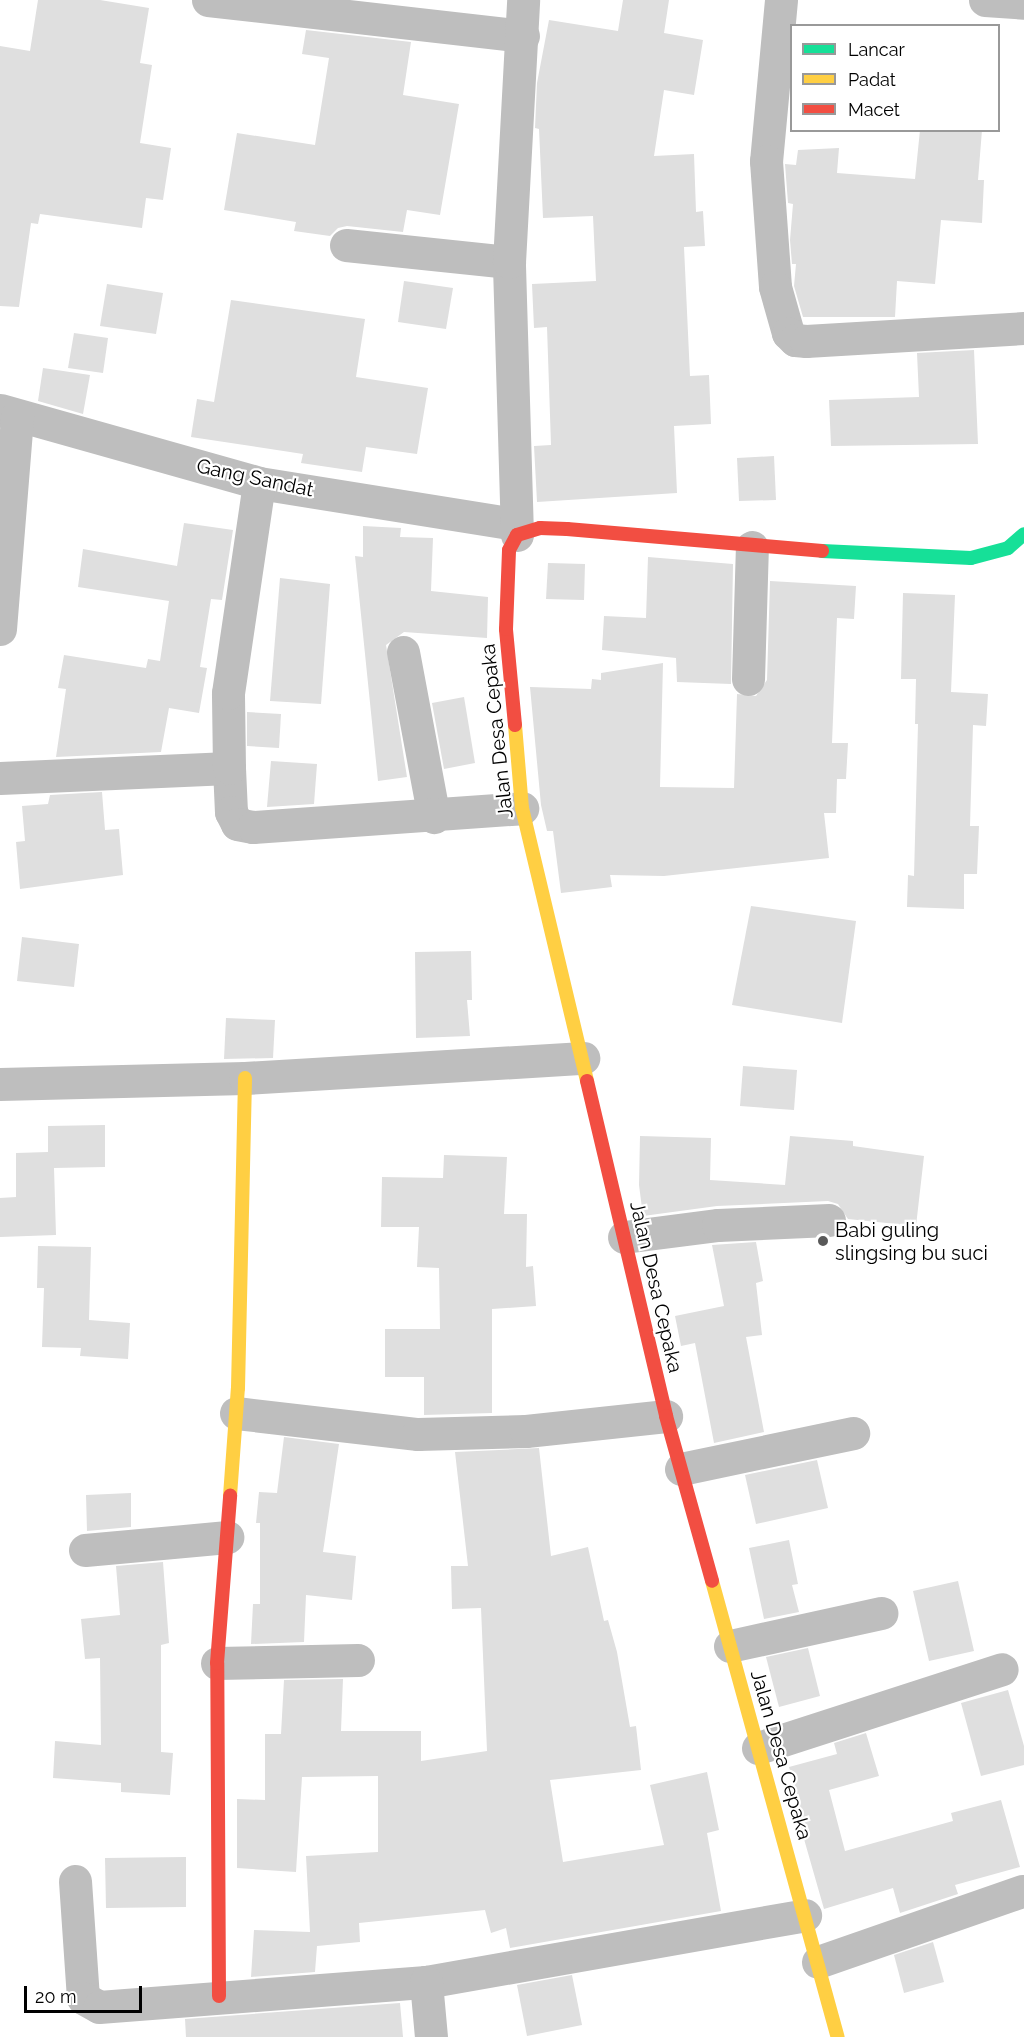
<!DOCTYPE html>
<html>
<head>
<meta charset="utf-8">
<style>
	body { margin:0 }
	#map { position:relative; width:1024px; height:2037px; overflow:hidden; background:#fff; font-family:Raleway,sans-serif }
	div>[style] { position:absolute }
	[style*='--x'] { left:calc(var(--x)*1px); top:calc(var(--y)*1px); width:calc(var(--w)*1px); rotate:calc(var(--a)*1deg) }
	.building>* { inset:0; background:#dfdfdf }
	.street>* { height:33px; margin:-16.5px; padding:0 16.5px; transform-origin:16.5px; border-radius:16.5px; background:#bebebe }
	.fast>* { height:14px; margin:-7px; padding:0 7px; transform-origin:7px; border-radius:7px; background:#16e098 }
	.slow>* { height:14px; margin:-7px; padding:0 7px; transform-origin:7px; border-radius:7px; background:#ffcf43 }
	.jam>* { height:14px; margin:-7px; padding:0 7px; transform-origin:7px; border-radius:7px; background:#f24e42 }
	.dots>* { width:16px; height:16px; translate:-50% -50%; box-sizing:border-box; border:3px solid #fff; border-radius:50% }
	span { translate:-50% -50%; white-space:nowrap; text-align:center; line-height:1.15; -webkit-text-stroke:4.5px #fff; paint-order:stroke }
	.street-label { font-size:20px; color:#000 }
	.poi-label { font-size:20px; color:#000 }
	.left { translate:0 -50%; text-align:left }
	.legend { position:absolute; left:790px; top:24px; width:210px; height:108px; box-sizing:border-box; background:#fff; border:2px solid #999; margin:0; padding:8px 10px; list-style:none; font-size:18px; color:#000 }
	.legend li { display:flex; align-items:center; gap:12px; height:30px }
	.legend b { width:30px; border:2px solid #999 }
	.scale { position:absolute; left:24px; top:1986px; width:118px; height:27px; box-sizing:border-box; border:3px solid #000; border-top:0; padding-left:8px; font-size:18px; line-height:21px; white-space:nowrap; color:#000; -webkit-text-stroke:4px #fff; paint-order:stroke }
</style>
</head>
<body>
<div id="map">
	<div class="building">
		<i style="clip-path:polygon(38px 0,100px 0,149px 8px,140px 63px,152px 65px,140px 143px,171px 148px,163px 200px,146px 198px,142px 228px,40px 214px,38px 224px,31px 223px,19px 307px,0 306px,0 46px,30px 51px)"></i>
		<i style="clip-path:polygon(623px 0,669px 0,664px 33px,703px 40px,694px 95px,664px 90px,654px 156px,694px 154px,696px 212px,703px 211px,705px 246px,684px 247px,690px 376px,709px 375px,711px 424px,674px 426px,677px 493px,537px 502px,534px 446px,551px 445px,547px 327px,534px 328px,532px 284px,596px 281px,593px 216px,543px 218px,539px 129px,535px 128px,537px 83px,549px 20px,618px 31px)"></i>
		<i style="clip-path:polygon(306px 30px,411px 42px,403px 95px,459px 104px,440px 215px,407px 210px,403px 232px,347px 226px,338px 228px,330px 236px,294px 231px,296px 222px,224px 210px,237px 133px,315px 145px,329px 58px,302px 54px)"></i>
		<i style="clip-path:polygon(920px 130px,982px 130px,978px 180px,984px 180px,982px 223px,941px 220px,935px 284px,897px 281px,895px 317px,803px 317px,794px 286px,796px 264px,792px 264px,790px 240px,793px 204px,788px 203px,785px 164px,796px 165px,798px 150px,839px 148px,837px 173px,915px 179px)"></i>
		<i style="clip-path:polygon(404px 281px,453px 288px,446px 329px,398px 322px)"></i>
		<i style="clip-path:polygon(107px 284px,163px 293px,156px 334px,100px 326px)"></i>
		<i style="clip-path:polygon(231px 300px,365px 319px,356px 377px,428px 388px,417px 454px,366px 447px,362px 472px,301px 463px,303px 454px,191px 437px,197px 399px,214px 402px)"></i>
		<i style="clip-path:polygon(74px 333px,108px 338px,103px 373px,68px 368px)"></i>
		<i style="clip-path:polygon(974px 350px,978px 444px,831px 446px,829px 400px,919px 397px,917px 353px)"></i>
		<i style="clip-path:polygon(43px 368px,90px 375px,83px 414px,38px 401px)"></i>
		<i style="clip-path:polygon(774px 456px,776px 500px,739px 501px,737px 458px)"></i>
		<i style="clip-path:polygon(184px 523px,233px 530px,222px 600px,211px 599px,200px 667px,207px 668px,199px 713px,169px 708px,161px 752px,56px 757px,66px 689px,58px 688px,64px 655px,146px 668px,148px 659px,160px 661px,169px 601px,78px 587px,83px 549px,177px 566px)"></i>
		<i style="clip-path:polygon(363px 526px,401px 528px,400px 537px,433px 538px,431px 591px,488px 597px,487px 638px,404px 632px,386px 645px,407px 777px,378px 781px,355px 556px,363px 557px)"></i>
		<i style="clip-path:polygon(648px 557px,733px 564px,731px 684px,677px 682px,676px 658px,602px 650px,604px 616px,646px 618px)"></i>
		<i style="clip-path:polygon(548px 563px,585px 564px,584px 600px,546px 599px)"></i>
		<i style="clip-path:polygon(280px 578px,330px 584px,321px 704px,270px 701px)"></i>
		<i style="clip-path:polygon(770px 581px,856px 586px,854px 619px,837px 618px,832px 743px,848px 743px,846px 779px,837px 779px,836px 813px,824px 813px,829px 858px,664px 876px,610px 875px,612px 887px,561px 893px,553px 831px,547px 831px,541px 805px,530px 687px,591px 689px,592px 679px,601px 680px,601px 673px,663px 663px,660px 787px,734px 788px,737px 694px,756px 696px,767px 680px)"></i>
		<i style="clip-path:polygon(903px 593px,955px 595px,951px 692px,988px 694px,986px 726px,973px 725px,970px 826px,979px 826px,977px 874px,964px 874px,964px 909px,907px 907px,908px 875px,914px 876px,918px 724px,915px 724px,916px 679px,901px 679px)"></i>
		<i style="clip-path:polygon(464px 697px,475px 763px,444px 769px,432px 703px)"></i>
		<i style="clip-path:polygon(247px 712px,281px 714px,279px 748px,247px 746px)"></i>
		<i style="clip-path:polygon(271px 761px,317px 764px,314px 804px,267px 807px)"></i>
		<i style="clip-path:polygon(102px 792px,105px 830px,119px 829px,123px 875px,20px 889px,16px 842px,25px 841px,22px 806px,48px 804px,50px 795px)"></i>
		<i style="clip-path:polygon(751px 906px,856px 921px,842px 1023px,732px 1005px)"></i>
		<i style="clip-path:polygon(22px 937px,79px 944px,74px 987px,17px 981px)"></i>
		<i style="clip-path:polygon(471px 951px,472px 1000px,467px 1000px,470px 1036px,416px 1038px,415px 952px)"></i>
		<i style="clip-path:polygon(226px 1018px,275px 1020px,273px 1058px,224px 1059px)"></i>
		<i style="clip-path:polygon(743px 1066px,797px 1070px,794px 1110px,740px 1106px)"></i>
		<i style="clip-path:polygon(105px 1125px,105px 1167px,54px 1168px,56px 1235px,0 1237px,0 1198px,16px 1197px,16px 1153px,48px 1152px,48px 1126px)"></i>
		<i style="clip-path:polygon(640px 1136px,711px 1138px,710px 1180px,785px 1185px,790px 1136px,853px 1141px,853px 1146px,924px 1156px,916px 1226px,848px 1219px,838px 1204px,828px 1201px,717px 1206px,643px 1216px,639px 1185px)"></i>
		<i style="clip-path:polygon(444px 1155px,507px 1157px,504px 1214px,527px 1214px,526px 1267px,533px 1266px,536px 1306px,492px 1309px,492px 1413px,424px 1415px,424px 1377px,385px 1377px,385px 1329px,440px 1329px,439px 1268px,417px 1267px,419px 1227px,381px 1227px,382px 1177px,443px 1178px)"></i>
		<i style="clip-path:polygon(756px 1242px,763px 1281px,756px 1283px,762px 1335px,746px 1337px,764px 1432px,714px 1443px,695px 1343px,681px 1346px,675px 1316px,724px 1306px,712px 1245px)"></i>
		<i style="clip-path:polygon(38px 1246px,91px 1247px,89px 1320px,130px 1323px,128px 1359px,80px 1356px,81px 1348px,42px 1347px,44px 1288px,37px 1288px)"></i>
		<i style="clip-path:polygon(284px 1437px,339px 1444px,323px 1552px,356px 1556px,352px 1600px,306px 1595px,304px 1642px,251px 1644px,253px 1604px,260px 1604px,260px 1523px,256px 1523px,259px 1492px,277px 1493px)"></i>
		<i style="clip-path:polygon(539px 1448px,551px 1556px,588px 1547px,604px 1621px,608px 1620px,617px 1652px,630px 1727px,636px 1726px,641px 1770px,550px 1780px,563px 1862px,664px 1845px,650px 1785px,707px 1772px,719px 1830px,707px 1833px,721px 1911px,510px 1948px,506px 1928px,491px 1933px,485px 1910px,359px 1923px,360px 1942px,317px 1946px,315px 1972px,251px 1977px,254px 1930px,310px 1932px,306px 1856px,378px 1852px,378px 1776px,302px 1777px,296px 1872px,237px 1868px,237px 1799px,265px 1800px,265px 1734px,281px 1734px,284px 1680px,343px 1679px,341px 1731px,421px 1731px,421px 1761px,487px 1751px,481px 1608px,452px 1609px,451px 1566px,468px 1566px,455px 1452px)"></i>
		<i style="clip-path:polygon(817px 1460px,828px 1508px,756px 1524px,745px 1475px)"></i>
		<i style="clip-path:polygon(131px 1493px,131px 1527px,87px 1531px,86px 1495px)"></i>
		<i style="clip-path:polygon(789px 1540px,798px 1584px,792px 1585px,799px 1612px,764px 1619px,749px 1548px)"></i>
		<i style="clip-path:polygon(163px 1562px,169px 1643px,161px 1645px,161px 1752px,173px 1753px,170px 1795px,121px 1792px,121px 1783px,53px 1778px,55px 1741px,101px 1745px,100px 1658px,85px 1659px,81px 1619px,120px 1615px,116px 1566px)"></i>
		<i style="clip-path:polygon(958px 1581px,974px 1651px,929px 1661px,913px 1591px)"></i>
		<i style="clip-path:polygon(808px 1648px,820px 1696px,779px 1707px,766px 1657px)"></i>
		<i style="clip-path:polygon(1008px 1690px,1024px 1746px,1024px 1765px,981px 1776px,961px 1703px)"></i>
		<i style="clip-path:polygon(866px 1733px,879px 1776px,829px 1790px,845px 1851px,953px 1821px,951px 1813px,1001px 1800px,1020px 1867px,955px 1885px,958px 1894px,900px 1913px,893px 1888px,824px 1909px,800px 1825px,805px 1824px,789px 1767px,837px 1754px,834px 1743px)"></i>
		<i style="clip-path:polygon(186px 1857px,186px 1907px,106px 1908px,105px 1858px)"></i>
		<i style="clip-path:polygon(933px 1942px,944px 1982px,904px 1993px,894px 1955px)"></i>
		<i style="clip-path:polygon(572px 1975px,582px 2025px,527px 2036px,517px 1985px)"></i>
		<i style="clip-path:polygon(400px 2003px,403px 2037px,186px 2037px,185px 2019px)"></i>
	</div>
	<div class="street">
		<i style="--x:208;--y:0;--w:317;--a:6.5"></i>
		<i style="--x:781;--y:0;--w:162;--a:95.3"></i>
		<i style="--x:766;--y:161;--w:126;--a:85.9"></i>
		<i style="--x:775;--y:287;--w:48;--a:74.2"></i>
		<i style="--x:788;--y:333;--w:10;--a:45"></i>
		<i style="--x:795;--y:340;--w:11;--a:5"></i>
		<i style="--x:806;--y:341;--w:218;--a:-3.4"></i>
		<i style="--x:985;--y:0;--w:39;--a:4"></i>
		<i style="--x:346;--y:245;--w:164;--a:6"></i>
		<i style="--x:0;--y:410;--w:269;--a:15.7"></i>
		<i style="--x:259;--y:483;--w:259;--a:9.1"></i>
		<i style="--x:517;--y:535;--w:273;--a:-91.7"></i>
		<i style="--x:509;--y:262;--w:262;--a:-86.9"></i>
		<i style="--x:0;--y:629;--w:214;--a:-85.4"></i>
		<i style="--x:403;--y:652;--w:168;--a:79.4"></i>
		<i style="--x:748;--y:679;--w:132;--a:-88.3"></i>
		<i style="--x:229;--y:768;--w:44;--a:87.4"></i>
		<i style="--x:231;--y:812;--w:13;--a:63"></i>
		<i style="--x:237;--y:824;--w:16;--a:11"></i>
		<i style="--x:253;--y:827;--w:270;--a:-4"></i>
		<i style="--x:0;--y:778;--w:229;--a:-2.5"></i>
		<i style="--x:229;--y:768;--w:75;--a:-90.8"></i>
		<i style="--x:228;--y:693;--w:212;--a:-81.6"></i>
		<i style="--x:0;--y:1084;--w:245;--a:-1.4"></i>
		<i style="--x:245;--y:1078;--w:339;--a:-3.4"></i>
		<i style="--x:624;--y:1237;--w:95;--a:-7.3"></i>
		<i style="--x:718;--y:1225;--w:111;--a:-2.6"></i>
		<i style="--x:236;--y:1413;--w:183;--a:6.6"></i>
		<i style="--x:418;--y:1434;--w:108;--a:-1.6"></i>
		<i style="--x:526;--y:1431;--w:141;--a:-6.1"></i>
		<i style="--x:681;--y:1469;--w:176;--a:-11.8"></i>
		<i style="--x:85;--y:1550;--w:143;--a:-5.2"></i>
		<i style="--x:730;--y:1646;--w:155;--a:-12.3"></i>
		<i style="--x:217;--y:1663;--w:141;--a:-1.2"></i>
		<i style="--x:758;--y:1748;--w:256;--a:-17.9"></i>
		<i style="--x:75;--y:1881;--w:117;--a:86.1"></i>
		<i style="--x:83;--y:1998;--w:18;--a:29"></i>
		<i style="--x:99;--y:2007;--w:328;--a:-4.4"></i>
		<i style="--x:426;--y:1982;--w:385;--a:-10"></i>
		<i style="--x:818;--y:1962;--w:216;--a:-19.2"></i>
		<i style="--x:426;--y:1982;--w:55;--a:84.8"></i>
	</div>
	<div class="fast">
		<i style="--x:822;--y:551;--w:149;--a:2.7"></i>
		<i style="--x:971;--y:558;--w:38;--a:-15"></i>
		<i style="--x:1008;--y:548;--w:21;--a:-41"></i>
	</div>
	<div class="slow">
		<i style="--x:515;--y:725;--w:83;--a:85.2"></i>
		<i style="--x:522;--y:808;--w:281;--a:76.6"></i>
		<i style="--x:230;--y:1496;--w:108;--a:-85.8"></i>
		<i style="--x:238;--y:1388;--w:310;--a:-88.7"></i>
		<i style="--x:712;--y:1581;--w:473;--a:74.6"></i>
	</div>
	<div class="jam">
		<i style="--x:515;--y:725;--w:96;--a:-95.4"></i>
		<i style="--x:506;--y:629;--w:79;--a:-87.8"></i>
		<i style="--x:509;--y:550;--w:17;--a:-62"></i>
		<i style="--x:517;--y:535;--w:24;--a:-17"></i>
		<i style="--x:540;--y:528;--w:27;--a:2"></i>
		<i style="--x:567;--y:529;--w:256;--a:4.9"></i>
		<i style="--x:587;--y:1081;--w:344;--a:76.7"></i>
		<i style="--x:666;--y:1416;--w:171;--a:74.4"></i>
		<i style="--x:219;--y:1996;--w:333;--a:-90.3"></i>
		<i style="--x:217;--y:1663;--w:168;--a:-85.5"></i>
	</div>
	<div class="dots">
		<i style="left:823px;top:1241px;background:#595959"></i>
	</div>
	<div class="street-label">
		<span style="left:255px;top:478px;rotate:12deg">Gang Sandat</span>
		<span style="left:497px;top:731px;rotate:-96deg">Jalan Desa Cepaka</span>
		<span style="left:656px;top:1287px;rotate:77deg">Jalan Desa Cepaka</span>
		<span style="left:781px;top:1755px;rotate:74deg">Jalan Desa Cepaka</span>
	</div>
	<div class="poi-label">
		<span class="left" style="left:835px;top:1242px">Babi guling<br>slingsing bu suci</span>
	</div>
	<ul class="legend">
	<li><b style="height:8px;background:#16e098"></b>Lancar</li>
	<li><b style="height:8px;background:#ffcf43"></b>Padat</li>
	<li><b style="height:8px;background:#f24e42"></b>Macet</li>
	</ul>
	<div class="scale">20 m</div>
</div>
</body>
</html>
